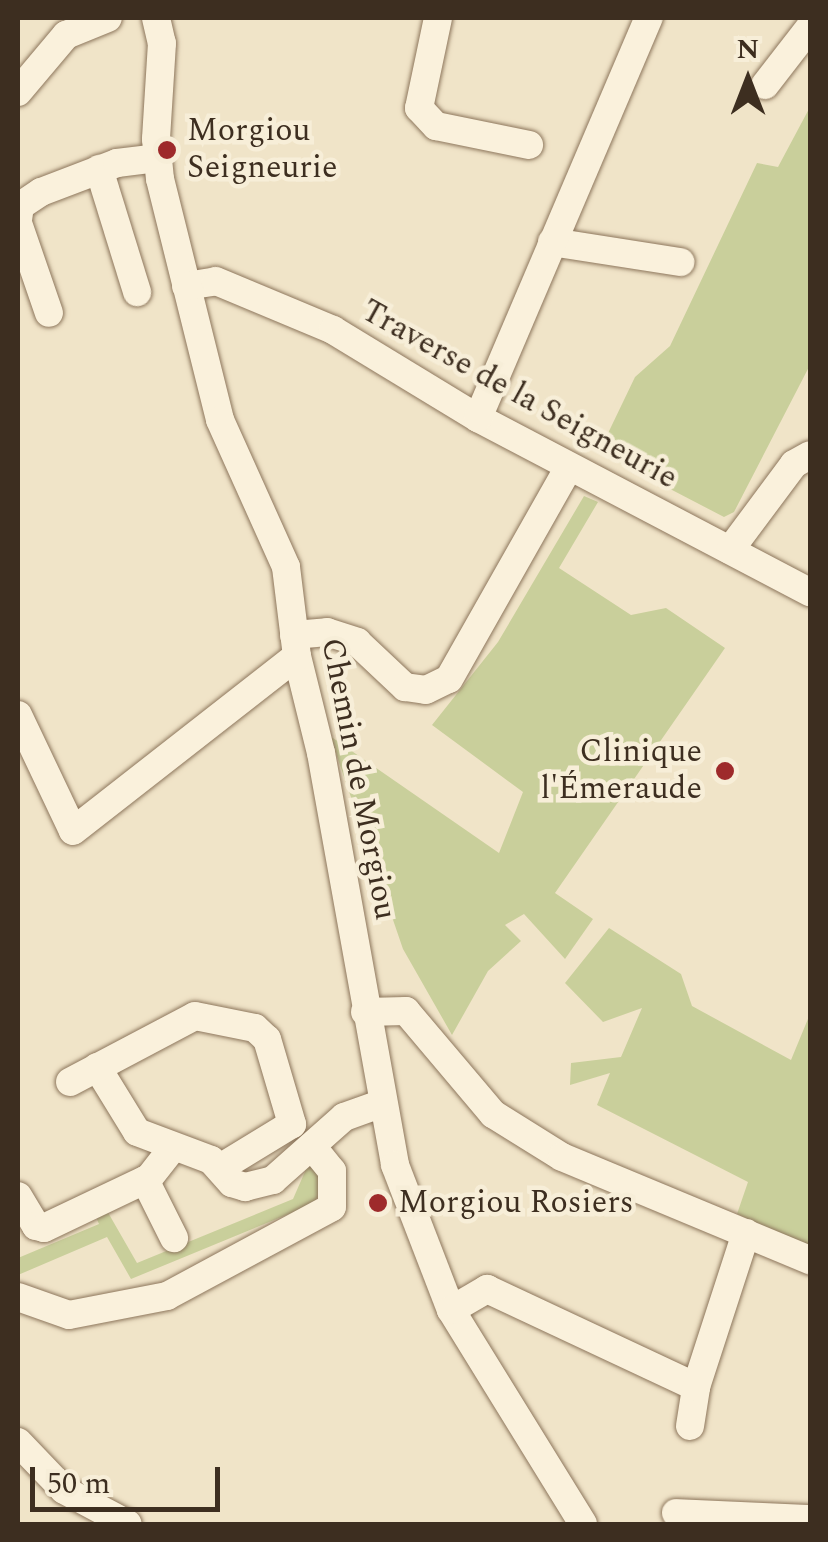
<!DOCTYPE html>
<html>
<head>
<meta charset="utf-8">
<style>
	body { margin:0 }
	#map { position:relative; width:828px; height:1542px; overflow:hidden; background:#f0e4c8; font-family:Spectral,serif }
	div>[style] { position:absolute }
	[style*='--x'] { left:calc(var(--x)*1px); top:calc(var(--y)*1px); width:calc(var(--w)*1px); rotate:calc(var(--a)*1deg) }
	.green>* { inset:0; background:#c9cf9b }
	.roads { filter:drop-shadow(0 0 2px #8d765c) drop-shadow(0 0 2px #8d765c) }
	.minor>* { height:28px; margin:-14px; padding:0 14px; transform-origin:14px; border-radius:14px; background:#faf1dc }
	.dots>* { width:28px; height:28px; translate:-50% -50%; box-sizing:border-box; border:5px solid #f7eed8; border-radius:50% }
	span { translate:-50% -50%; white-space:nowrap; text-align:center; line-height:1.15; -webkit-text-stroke:9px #f7eed8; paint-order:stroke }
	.poi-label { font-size:32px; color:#3d2e20 }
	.left { translate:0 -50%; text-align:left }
	.right { translate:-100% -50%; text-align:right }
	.street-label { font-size:32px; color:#3d2e20 }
	.frame { position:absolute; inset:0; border:20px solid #3d2e20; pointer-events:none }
	.north { position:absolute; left:698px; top:30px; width:100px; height:100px; -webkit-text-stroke:8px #f7eed8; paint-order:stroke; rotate:0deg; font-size:28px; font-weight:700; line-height:40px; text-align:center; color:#3d2e20 }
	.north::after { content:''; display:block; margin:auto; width:35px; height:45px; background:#3d2e20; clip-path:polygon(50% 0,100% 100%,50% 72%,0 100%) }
	.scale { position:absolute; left:30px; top:1467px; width:190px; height:45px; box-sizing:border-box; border:5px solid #3d2e20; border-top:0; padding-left:12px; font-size:30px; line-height:35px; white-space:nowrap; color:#3d2e20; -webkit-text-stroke:8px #f7eed8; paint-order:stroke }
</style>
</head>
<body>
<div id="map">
	<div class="green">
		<i style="clip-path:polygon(810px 107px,810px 365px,734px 512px,724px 517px,599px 452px,635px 377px,670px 346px,757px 163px,778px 167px)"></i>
		<i style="clip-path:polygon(584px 496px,598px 502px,559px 568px,631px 615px,666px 608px,725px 648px,555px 893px,593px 919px,565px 959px,524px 914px,505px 925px,521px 941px,488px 971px,452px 1035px,403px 949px,330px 736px,499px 853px,523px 792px,432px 725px,498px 642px)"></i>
		<i style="clip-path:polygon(609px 928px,681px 974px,692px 1006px,791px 1060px,810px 1014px,810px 1247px,737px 1214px,748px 1182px,597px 1105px,610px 1073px,570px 1085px,571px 1063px,621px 1057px,642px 1008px,603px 1022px,565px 983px)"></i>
		<i style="clip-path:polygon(316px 1165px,321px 1192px,313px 1204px,131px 1279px,107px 1237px,18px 1275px,18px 1258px,99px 1224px,95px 1215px,106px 1209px,137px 1263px,293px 1199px,307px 1167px)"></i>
	</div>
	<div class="roads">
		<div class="minor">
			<i style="--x:156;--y:18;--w:26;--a:77"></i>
			<i style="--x:162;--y:43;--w:96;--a:93.6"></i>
			<i style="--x:156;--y:139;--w:40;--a:84.3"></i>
			<i style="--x:160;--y:179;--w:248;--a:76"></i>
			<i style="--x:220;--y:420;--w:161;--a:65.8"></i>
			<i style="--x:286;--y:567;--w:90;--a:83"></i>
			<i style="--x:297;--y:656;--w:100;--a:76.1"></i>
			<i style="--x:321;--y:753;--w:419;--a:79.8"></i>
			<i style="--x:395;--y:1165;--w:155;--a:68.9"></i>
			<i style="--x:451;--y:1310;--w:251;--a:58.3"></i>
			<i style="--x:438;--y:18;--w:92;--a:101.9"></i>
			<i style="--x:419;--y:108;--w:25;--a:47"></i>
			<i style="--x:436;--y:126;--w:95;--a:11.5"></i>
			<i style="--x:765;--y:85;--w:73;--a:-52.2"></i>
			<i style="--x:18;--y:92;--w:75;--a:-49.9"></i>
			<i style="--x:66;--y:35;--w:45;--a:-22"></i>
			<i style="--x:99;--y:169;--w:129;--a:72.8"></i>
			<i style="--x:18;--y:220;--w:14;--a:-82"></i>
			<i style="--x:20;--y:206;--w:25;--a:-34"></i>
			<i style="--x:41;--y:192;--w:81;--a:-20.9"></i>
			<i style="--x:117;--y:163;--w:40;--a:-7.1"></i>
			<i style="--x:18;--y:223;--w:95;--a:71"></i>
			<i style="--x:552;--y:242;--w:130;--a:8.9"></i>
			<i style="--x:186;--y:286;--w:30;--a:-9"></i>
			<i style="--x:216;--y:281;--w:127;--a:22.7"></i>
			<i style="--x:333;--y:330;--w:170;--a:31.3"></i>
			<i style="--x:478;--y:418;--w:375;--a:27.7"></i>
			<i style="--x:478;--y:418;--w:435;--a:-66.9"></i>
			<i style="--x:730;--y:550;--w:107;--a:-53.3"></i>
			<i style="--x:794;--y:464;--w:18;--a:-29"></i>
			<i style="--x:294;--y:635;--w:33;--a:-5"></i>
			<i style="--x:327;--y:632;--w:32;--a:18"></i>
			<i style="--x:357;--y:642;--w:66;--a:43.2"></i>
			<i style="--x:405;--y:687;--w:21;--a:8"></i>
			<i style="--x:426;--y:690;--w:25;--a:-26"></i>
			<i style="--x:449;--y:679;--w:244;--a:-60.5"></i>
			<i style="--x:18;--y:715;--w:128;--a:64.6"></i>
			<i style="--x:73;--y:831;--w:284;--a:-38"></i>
			<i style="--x:365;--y:1012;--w:41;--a:-1.4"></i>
			<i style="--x:406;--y:1011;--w:135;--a:49.8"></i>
			<i style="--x:493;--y:1114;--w:81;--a:31.9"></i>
			<i style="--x:562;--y:1157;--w:269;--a:22.6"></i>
			<i style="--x:97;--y:1067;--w:76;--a:58.4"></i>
			<i style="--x:137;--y:1132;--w:79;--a:20.7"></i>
			<i style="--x:211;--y:1160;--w:31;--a:48"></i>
			<i style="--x:232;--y:1183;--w:14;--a:17"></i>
			<i style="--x:245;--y:1187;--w:29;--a:-14"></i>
			<i style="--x:273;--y:1180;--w:95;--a:-41.6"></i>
			<i style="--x:344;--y:1117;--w:41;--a:-19.7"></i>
			<i style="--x:70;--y:1082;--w:141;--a:-27.8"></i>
			<i style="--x:195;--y:1016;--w:61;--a:11.3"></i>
			<i style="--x:255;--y:1028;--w:16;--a:43"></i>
			<i style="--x:267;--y:1039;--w:89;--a:73.6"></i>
			<i style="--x:292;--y:1124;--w:84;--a:148.6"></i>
			<i style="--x:145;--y:1180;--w:65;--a:63.4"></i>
			<i style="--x:18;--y:1196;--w:35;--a:59"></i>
			<i style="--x:36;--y:1226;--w:8;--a:14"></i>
			<i style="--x:44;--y:1228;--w:116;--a:-25.5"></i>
			<i style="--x:149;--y:1178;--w:39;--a:-52"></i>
			<i style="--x:18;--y:1297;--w:54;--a:19.4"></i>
			<i style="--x:69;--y:1315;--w:100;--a:-11"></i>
			<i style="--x:167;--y:1296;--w:187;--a:-28.3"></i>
			<i style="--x:332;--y:1207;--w:36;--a:-90"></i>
			<i style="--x:332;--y:1171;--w:32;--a:-129"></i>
			<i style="--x:451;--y:1310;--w:42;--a:-30.3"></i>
			<i style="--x:487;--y:1289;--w:231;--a:25.1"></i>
			<i style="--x:690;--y:1426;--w:39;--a:-81"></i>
			<i style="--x:696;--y:1387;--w:162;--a:-72"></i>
			<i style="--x:18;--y:1442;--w:66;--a:46.2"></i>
			<i style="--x:64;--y:1490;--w:72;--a:28"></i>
			<i style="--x:676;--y:1513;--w:134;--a:2.6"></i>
		</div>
	</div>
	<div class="dots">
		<i style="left:167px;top:150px;background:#9e2a2b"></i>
		<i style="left:725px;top:771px;background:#9e2a2b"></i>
		<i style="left:378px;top:1203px;background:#9e2a2b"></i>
	</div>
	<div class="poi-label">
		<span class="left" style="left:187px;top:150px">Morgiou<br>Seigneurie</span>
		<span class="right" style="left:702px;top:771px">Clinique<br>l'Émeraude</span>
		<span class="left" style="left:398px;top:1203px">Morgiou Rosiers</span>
	</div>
	<div class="street-label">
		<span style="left:519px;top:395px;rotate:29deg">Traverse de la Seigneurie</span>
		<span style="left:358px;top:779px;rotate:79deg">Chemin de Morgiou</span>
	</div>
	<div class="frame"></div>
	<div class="north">N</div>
	<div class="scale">50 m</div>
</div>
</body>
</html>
